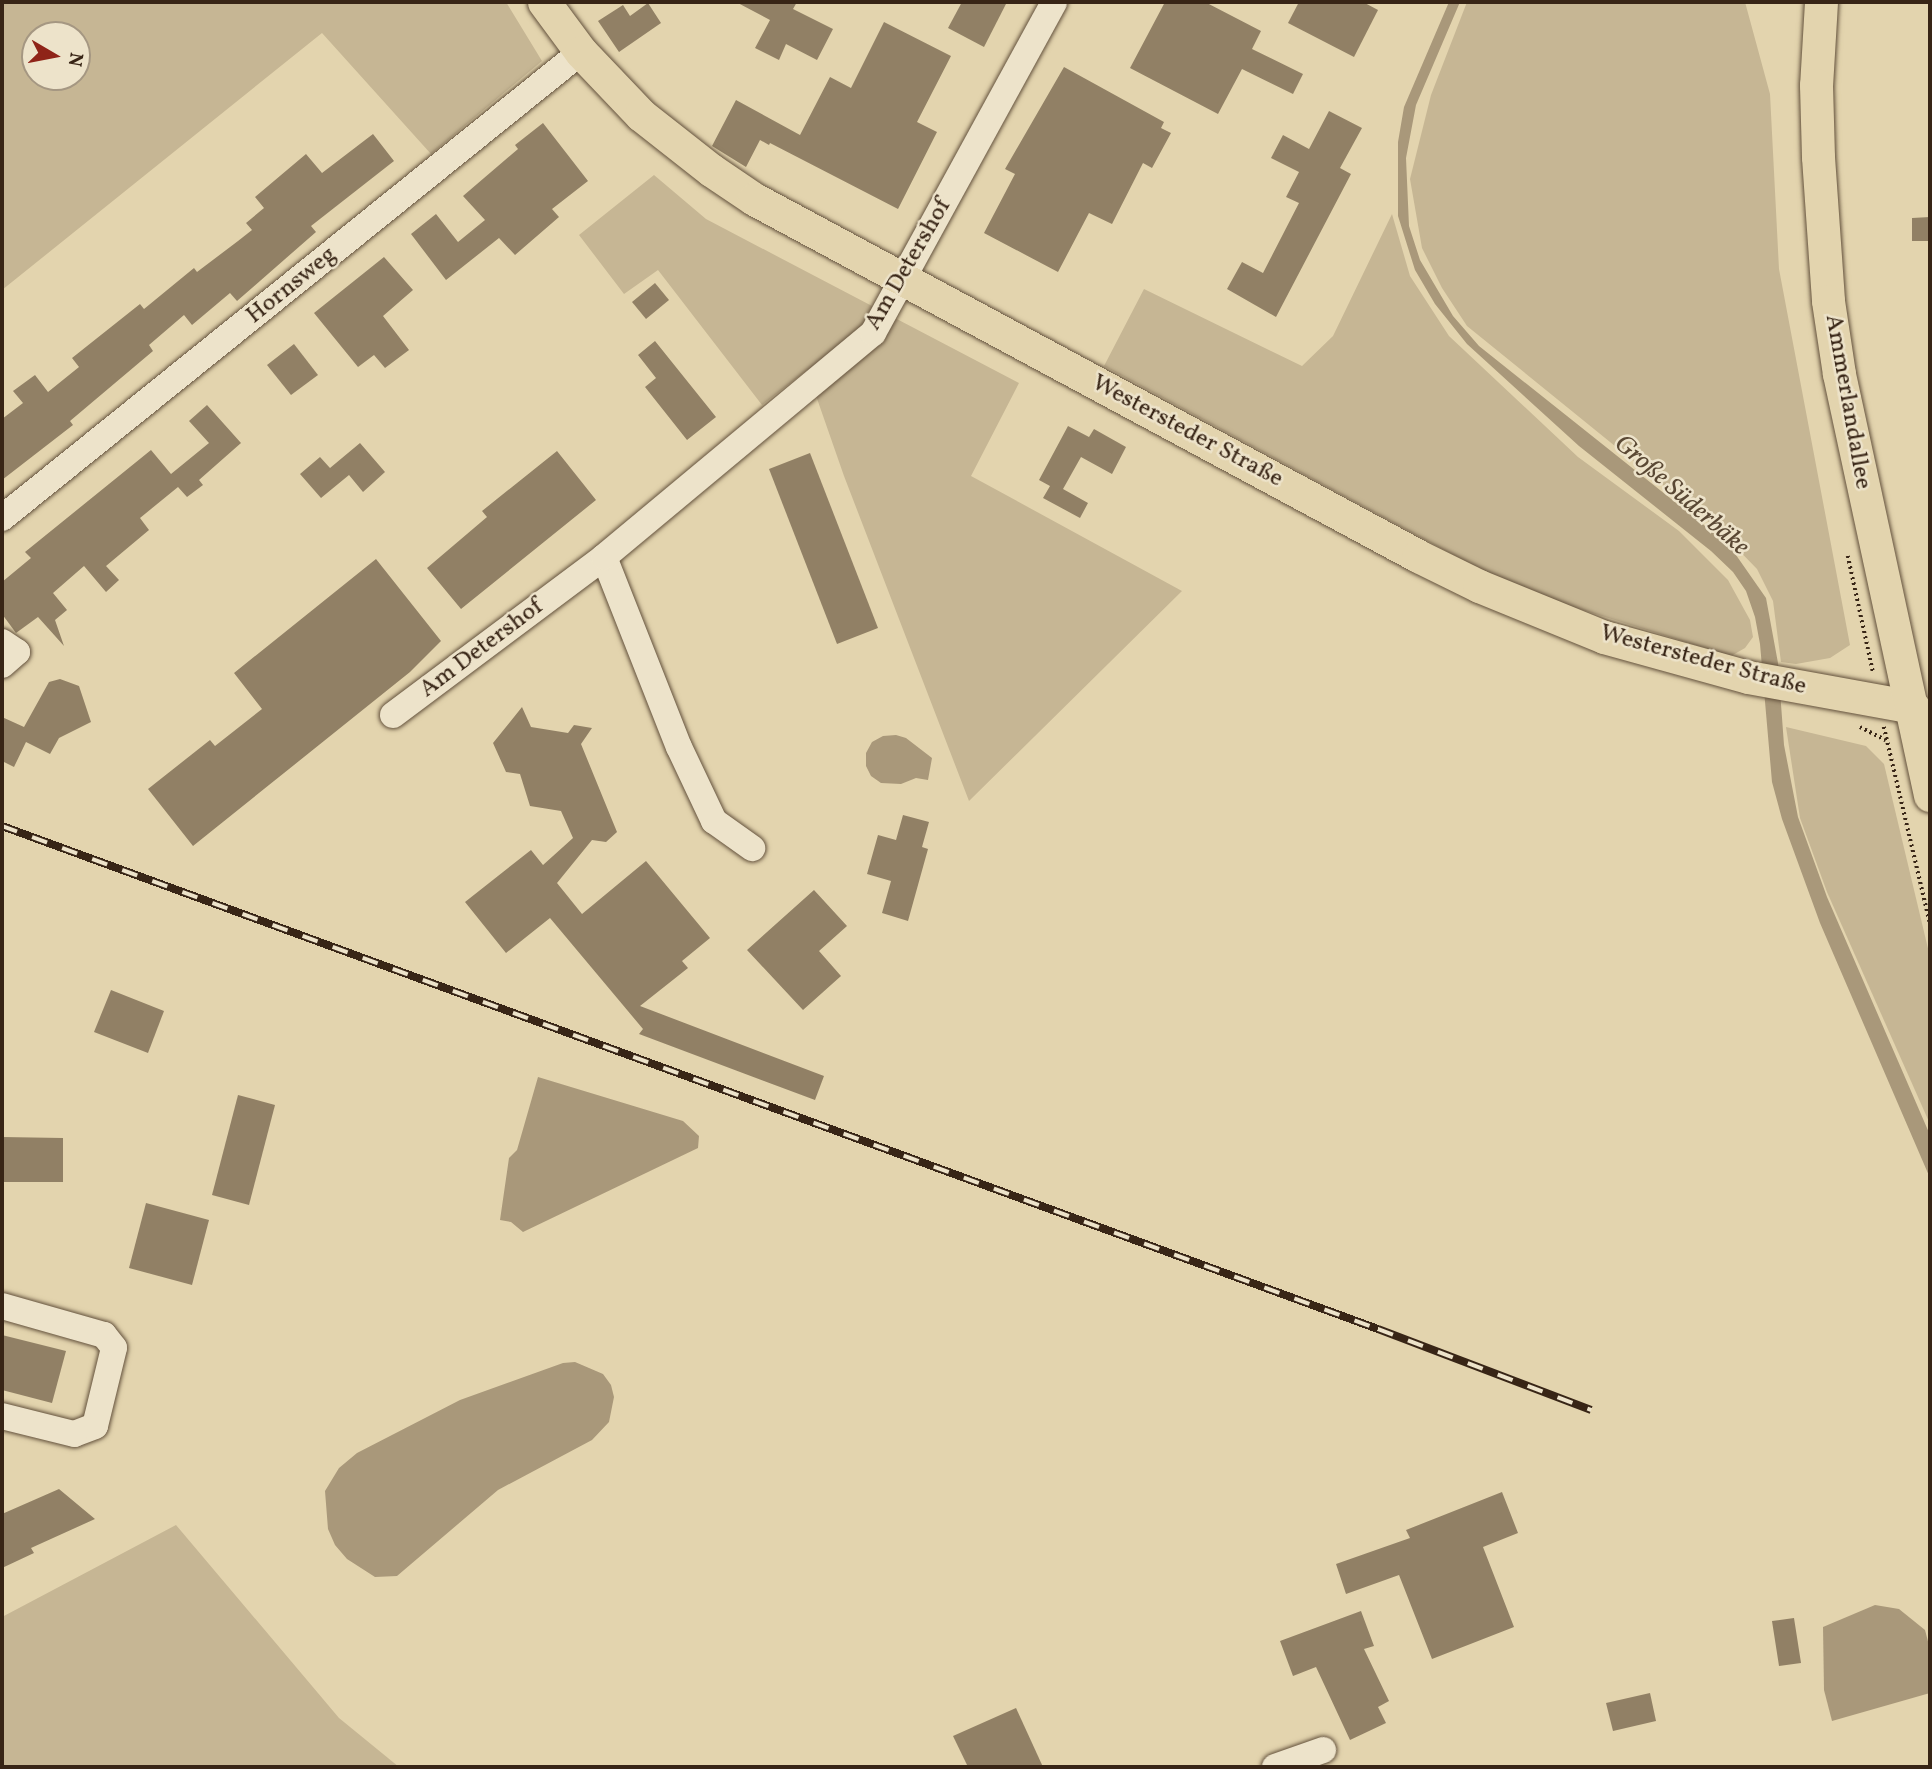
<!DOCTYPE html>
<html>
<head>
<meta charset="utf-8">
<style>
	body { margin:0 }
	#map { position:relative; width:1932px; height:1769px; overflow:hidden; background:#e3d4ae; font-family:Vollkorn,serif }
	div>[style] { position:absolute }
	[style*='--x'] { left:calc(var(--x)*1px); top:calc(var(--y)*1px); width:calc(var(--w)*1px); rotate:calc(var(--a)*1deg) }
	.green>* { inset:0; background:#c6b694 }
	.water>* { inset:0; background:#a9987a }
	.building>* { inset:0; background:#918065 }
	.path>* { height:3.5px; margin-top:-1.75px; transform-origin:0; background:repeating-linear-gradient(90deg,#382516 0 2px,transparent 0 5.5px) }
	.roads { filter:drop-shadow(0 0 2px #63513c) drop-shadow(0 0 2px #63513c) }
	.minor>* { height:26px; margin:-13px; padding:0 13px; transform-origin:13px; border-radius:13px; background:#ede3ca }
	.major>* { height:33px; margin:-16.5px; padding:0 16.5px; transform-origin:16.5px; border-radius:16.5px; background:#e3d4ae }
	.rail>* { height:8px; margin-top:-4px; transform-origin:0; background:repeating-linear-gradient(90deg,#ede3ca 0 16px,#382516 0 32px); box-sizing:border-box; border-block:2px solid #382516 }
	span { translate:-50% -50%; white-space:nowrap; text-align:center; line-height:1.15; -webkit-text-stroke:5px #ede3ca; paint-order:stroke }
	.street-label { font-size:24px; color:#382516 }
	.water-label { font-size:26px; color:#5a4834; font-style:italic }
	.frame { position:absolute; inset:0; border:4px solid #382516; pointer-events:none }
	.north { position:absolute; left:21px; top:21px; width:70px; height:70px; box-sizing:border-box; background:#ede3ca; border:2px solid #a59782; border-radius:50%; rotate:100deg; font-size:19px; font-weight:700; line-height:28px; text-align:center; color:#382516 }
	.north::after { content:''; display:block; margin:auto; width:24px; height:32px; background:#8f2418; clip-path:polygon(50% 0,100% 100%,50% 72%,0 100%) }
</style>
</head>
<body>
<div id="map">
	<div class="green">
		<i style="clip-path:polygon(evenodd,2px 2px,506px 2px,542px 61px,431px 154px,322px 33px,2px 290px,2px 2px,35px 35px,77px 35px,77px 77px,35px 77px,35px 35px)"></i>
		<i style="clip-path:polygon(1467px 2px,1745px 2px,1770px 94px,1779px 269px,1850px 645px,1830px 658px,1796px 664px,1781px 662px,1773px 601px,1757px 569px,1721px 532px,1467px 326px,1442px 288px,1422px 248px,1410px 179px,1431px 95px)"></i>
		<i style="clip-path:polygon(654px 175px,706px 219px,1019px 383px,971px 476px,1182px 591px,969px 801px,844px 476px,807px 370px,762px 405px,658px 270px,624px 294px,579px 235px)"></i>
		<i style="clip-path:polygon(1392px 214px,1410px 276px,1449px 336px,1578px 457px,1679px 531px,1728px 580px,1750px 620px,1753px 637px,1745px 648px,1731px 656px,1573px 607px,1485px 572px,1104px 366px,1144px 289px,1302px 366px,1333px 336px)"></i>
		<i style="clip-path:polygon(1786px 727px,1866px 746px,1884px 764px,1930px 957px,1930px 1124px,1827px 892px,1800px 818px)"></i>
		<i style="clip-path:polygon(176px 1525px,339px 1718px,399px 1767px,2px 1767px,2px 1617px)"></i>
	</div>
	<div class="water">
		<i style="clip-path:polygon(1449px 2px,1460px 2px,1416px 105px,1406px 158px,1409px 226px,1420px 260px,1453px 316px,1479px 346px,1729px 545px,1766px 598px,1778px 663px,1784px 745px,1798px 817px,1827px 897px,1930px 1135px,1930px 1178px,1820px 923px,1782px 819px,1772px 782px,1760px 644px,1755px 617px,1746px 591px,1733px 572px,1711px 551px,1579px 446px,1467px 344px,1435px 304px,1415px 270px,1398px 216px,1398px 142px,1404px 107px)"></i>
		<i style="clip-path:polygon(896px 735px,906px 738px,932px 758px,928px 780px,916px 778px,901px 784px,881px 783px,871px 776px,866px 766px,866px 753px,872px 742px,883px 736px)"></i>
		<i style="clip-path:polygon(538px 1077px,683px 1121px,699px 1136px,698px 1148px,523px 1232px,511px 1222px,500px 1220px,509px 1158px,517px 1150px)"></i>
		<i style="clip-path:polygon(575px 1362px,603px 1374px,611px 1385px,614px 1397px,609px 1422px,592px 1440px,498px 1490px,397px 1576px,375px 1577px,347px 1559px,335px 1545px,328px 1529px,325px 1491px,339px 1468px,357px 1453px,460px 1400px,563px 1363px)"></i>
		<i style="clip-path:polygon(1875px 1605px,1899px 1609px,1925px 1630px,1930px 1649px,1930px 1693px,1832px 1721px,1824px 1690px,1823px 1627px)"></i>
	</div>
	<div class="building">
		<i style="clip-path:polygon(736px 2px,797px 2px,793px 9px,833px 29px,817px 60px,786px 44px,779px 60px,755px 48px,770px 20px)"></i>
		<i style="clip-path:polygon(962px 2px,1007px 2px,984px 47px,948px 28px)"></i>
		<i style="clip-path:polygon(1165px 2px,1205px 2px,1261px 31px,1252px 49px,1303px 74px,1293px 94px,1242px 69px,1218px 114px,1130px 68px)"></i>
		<i style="clip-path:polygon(1299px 2px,1363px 2px,1378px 10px,1354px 57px,1288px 23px)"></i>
		<i style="clip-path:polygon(648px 3px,661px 23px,619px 52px,598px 21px,623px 5px,630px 16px)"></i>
		<i style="clip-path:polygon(884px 22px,951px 56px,917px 122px,937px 132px,898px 209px,770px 143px,769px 145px,760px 140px,746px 167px,712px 146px,736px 100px,800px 135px,830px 77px,851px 88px)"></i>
		<i style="clip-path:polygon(1064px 67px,1164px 122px,1161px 128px,1171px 133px,1152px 168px,1143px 163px,1112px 224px,1089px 213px,1058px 272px,984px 233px,1015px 174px,1005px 169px)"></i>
		<i style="clip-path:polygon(1329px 111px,1362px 128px,1340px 168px,1351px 174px,1276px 317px,1227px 289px,1242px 262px,1263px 273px,1299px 203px,1286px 197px,1299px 172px,1271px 158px,1283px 135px,1309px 149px)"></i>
		<i style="clip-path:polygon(543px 123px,588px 181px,552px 209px,559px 217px,515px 255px,499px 238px,446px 280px,411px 234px,436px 214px,458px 242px,485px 220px,463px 196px,518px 149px,515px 145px)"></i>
		<i style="clip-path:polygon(373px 134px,394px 161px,311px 226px,316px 232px,237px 301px,230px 293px,192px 325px,184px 315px,149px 345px,153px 351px,70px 421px,73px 425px,2px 480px,2px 419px,23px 403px,13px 391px,35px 375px,48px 392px,79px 367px,72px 358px,140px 304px,144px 309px,194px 268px,197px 272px,238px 241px,252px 230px,246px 223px,264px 208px,255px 197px,306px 154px,322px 173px)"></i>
		<i style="clip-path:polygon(1930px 217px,1930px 241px,1912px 241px,1912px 218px)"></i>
		<i style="clip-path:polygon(384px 257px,413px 290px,383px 316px,409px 350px,385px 368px,374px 355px,358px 367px,314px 313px)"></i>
		<i style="clip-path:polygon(655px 283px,669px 300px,646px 319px,632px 302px)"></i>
		<i style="clip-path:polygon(655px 341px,716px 417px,687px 440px,645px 387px,656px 378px,638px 355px)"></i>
		<i style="clip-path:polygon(294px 344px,318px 375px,291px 395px,267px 365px)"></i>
		<i style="clip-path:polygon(207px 405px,241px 443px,199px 480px,203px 485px,187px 497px,178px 487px,140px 518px,149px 530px,106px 566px,119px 580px,106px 592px,84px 566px,53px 593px,67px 610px,55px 620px,64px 646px,38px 617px,16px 633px,2px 614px,2px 582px,31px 558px,25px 552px,151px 450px,171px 474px,209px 443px,189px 421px)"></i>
		<i style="clip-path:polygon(1068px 426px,1089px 437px,1094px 429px,1126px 447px,1112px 474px,1081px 457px,1063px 489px,1088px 503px,1080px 518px,1043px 498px,1050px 486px,1039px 480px)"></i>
		<i style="clip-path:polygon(360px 443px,385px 472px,363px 492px,349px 475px,321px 498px,300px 474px,320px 457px,330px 468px)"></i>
		<i style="clip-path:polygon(557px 451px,596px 500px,461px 609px,427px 568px,487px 517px,482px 511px)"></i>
		<i style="clip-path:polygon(810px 453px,878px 628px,837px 644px,769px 469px)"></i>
		<i style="clip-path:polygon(376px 559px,441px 641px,410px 672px,193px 846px,148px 789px,210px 740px,215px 746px,262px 709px,234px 673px)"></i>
		<i style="clip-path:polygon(60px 679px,79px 686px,91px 722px,59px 738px,50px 754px,26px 742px,14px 767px,2px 761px,2px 717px,24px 727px,49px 682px)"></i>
		<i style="clip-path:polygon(522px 707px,531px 727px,568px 733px,574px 725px,592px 728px,581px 744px,617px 832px,606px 842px,592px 840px,557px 883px,582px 914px,646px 861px,710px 938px,682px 961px,688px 968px,640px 1006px,824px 1076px,815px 1100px,639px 1034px,643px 1029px,550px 918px,506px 953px,465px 902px,531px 850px,543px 865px,573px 838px,561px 811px,530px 806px,520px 774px,506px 772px,493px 743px)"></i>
		<i style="clip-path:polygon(903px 815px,929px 822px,922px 847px,928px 849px,908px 921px,882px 913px,891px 881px,867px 874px,878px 835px,896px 840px)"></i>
		<i style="clip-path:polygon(814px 890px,847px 926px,819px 951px,841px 976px,803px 1010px,747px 950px)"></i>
		<i style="clip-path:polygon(111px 990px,164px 1011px,148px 1053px,94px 1032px)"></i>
		<i style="clip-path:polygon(238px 1095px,275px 1105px,249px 1205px,212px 1195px)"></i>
		<i style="clip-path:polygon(2px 1137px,63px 1138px,63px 1182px,2px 1182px)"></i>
		<i style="clip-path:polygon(146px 1203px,209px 1220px,192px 1285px,129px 1268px)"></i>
		<i style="clip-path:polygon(2px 1335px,66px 1351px,52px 1403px,2px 1390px)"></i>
		<i style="clip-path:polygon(59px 1489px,95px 1519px,31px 1548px,34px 1553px,2px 1568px,2px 1514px)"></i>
		<i style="clip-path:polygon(1502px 1492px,1518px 1533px,1483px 1547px,1514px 1627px,1432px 1659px,1399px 1575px,1346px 1594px,1336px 1564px,1410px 1538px,1406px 1530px)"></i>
		<i style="clip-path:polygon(1361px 1611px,1374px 1646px,1364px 1649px,1389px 1701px,1378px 1707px,1386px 1723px,1350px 1740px,1316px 1667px,1293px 1676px,1280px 1641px)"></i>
		<i style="clip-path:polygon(1794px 1618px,1801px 1663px,1779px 1666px,1772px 1621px)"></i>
		<i style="clip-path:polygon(1650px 1693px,1656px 1721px,1613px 1731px,1606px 1703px)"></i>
		<i style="clip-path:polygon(1016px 1708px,1043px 1767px,968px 1767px,953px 1736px)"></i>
	</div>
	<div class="path">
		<i style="--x:1848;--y:556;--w:119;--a:77.8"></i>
		<i style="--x:1860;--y:727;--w:29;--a:27"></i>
		<i style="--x:1884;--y:727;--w:201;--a:76.8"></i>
	</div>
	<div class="roads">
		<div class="minor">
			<i style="--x:2;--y:518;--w:743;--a:-38.83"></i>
			<i style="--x:604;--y:557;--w:204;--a:68.5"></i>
			<i style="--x:679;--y:747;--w:82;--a:64.7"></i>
			<i style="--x:714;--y:821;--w:47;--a:35.4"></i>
			<i style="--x:2;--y:642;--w:18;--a:34"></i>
			<i style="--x:17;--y:652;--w:20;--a:139"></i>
			<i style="--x:393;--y:715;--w:264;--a:-36.8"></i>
			<i style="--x:604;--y:557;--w:350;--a:-39.8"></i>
			<i style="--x:873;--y:333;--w:377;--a:-61.3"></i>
			<i style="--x:2;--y:1306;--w:106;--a:15.9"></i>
			<i style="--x:104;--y:1335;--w:16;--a:52"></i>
			<i style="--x:114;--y:1348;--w:80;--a:103.7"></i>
			<i style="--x:95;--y:1426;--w:22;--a:159"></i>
			<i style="--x:74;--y:1434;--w:74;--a:-166"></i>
			<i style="--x:1275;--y:1767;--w:51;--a:-19.5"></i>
		</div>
		<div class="major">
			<i style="--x:544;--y:2;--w:62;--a:53.5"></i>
			<i style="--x:581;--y:52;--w:87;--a:46.4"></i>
			<i style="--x:641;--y:115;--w:89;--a:38.2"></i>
			<i style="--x:711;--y:170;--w:52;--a:34"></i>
			<i style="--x:754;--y:199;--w:754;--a:28.26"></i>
			<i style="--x:1418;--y:556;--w:68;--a:26.2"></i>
			<i style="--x:1479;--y:586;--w:135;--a:22.2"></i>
			<i style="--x:1604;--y:637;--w:149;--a:15.5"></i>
			<i style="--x:1748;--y:677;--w:168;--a:10.3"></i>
			<i style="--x:1821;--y:2;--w:83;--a:93.4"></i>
			<i style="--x:1816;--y:85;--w:72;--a:88.4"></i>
			<i style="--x:1818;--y:157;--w:144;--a:86"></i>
			<i style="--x:1828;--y:301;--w:74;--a:81.4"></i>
			<i style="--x:1839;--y:374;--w:431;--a:77.8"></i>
		</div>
	</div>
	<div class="rail">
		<i style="--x:2;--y:826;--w:1465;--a:20.08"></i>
		<i style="--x:1378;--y:1329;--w:228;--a:20.8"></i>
	</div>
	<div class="street-label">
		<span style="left:909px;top:265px;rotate:-60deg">Am Detershof</span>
		<span style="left:292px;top:286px;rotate:-39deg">Hornsweg</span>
		<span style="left:1847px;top:402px;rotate:80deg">Ammerlandallee</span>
		<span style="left:1187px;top:432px;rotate:28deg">Westersteder Straße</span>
		<span style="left:482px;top:649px;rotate:-37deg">Am Detershof</span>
		<span style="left:1703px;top:661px;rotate:15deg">Westersteder Straße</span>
	</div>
	<div class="water-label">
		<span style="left:1681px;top:496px;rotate:41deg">Große Süderbäke</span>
	</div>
	<div class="frame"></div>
	<div class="north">N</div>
</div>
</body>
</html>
